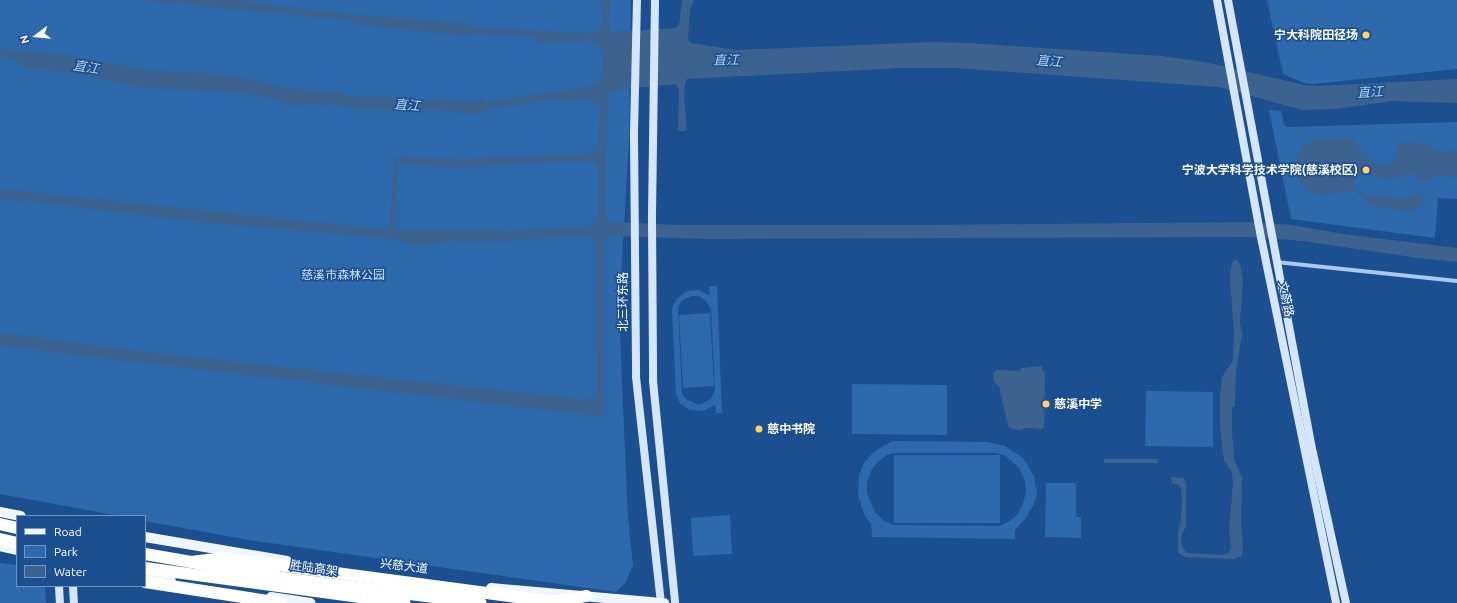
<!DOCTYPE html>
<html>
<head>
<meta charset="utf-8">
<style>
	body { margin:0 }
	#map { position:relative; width:1457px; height:603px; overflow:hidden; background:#1b4f8f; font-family:Ubuntu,"Noto Sans SC",sans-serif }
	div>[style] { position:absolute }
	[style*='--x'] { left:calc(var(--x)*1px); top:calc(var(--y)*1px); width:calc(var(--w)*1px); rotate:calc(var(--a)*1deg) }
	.green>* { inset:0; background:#2e69ad }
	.water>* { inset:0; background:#3c6290 }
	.canal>* { height:7px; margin:-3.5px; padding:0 3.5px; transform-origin:3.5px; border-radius:3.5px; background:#3c6290 }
	.street>* { height:4px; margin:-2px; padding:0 2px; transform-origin:2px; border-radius:2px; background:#a9c9ee }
	.secondary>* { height:8px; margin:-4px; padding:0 4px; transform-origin:4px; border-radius:4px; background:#d6e6fa }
	.primary>* { height:10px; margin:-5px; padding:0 5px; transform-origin:5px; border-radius:5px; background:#f0f6ff }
	.highway>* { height:12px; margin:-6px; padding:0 6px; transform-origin:6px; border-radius:6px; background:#fff }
	.dots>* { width:11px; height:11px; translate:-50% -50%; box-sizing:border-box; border:2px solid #1b4f8f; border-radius:50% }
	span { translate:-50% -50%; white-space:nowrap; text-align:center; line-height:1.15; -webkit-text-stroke:3px #1b4f8f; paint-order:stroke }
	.poi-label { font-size:12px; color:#fff; font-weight:700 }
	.right { translate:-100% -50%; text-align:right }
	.left { translate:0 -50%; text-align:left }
	.park-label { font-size:12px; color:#cfe3fa }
	.street-label { font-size:12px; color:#fff }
	.water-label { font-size:13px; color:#b5d3f5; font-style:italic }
	.legend { position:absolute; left:16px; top:515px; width:130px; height:72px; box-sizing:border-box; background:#1b4f8f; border:1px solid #7695bc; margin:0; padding:5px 7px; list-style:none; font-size:12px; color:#fff }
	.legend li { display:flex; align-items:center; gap:8px; height:20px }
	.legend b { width:20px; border:1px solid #7695bc }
	.north { position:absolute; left:16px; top:16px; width:40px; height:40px; -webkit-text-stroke:3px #1b4f8f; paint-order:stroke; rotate:254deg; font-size:11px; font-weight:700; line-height:16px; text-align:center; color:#fff }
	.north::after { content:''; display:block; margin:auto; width:14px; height:18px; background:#fff; clip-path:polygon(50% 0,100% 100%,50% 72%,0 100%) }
</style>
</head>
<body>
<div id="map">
	<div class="green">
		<i style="clip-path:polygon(0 0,631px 0,629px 139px,619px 313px,628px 518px,633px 565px,626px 582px,616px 592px,249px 540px,145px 521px,145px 516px,120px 516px,0 494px)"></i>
		<i style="clip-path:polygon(1267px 0,1457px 0,1457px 69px,1313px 84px,1304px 83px,1283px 74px)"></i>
		<i style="clip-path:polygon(1269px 110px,1281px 111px,1284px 125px,1287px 127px,1457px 122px,1457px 199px,1438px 198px,1435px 238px,1291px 219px)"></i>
		<i style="clip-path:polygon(evenodd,709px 286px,717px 286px,722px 413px,716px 413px,715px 405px,703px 411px,689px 410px,680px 403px,676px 395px,672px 311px,673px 305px,678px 298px,687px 291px,699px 290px,710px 296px,709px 286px,692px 296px,699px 296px,705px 300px,711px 309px,715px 389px,711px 399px,699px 405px,686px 399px,682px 394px,678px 307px,682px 300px,692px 296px)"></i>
		<i style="clip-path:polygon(710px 313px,714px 386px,683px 388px,679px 315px)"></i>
		<i style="clip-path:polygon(852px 384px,947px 385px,947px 435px,852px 434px)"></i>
		<i style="clip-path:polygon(1146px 391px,1213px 392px,1213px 447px,1145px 446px)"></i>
		<i style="clip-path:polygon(evenodd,893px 441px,987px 442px,1005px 446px,1023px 458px,1034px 476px,1037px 493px,1035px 502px,1026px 518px,1015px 530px,1015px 539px,872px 537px,871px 524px,864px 514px,858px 495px,859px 476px,863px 464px,872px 454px,878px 449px,893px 441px,896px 453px,996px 453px,1006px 456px,1020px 469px,1025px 481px,1026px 492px,1023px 503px,1017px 515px,1008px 522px,999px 526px,894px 525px,884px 521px,875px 512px,867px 493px,867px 482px,871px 471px,878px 462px,887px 455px,896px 453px)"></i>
		<i style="clip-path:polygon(894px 455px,1000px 455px,1000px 523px,894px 523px)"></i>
		<i style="clip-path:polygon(1046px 483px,1076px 483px,1076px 517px,1081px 517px,1081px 538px,1045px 537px)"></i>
		<i style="clip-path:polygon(730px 515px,732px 554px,693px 556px,691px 518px)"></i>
		<i style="clip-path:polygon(0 563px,17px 565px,17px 586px,45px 586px,46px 603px,0 603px)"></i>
	</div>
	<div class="water">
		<i style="clip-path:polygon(139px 0,231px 0,348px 14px,469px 24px,469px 36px,369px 26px,339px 19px,198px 6px,179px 2px,169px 4px)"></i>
		<i style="clip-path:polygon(601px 0,610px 0,609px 27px,611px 32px,676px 28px,679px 26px,682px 0,694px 0,690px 10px,688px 40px,691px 43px,736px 50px,934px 42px,968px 43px,1161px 56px,1205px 62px,1304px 85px,1319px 86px,1457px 79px,1457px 103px,1392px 101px,1336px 109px,1302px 110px,1219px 87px,956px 68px,900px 68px,687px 79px,685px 83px,684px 97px,687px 130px,682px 132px,678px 130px,679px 90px,676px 84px,614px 90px,610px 92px,609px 98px,607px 126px,605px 213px,609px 222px,681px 225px,920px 225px,1252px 222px,1292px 225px,1343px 234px,1457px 248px,1457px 262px,1418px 258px,1303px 241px,1249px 237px,711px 239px,612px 236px,608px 238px,604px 247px,604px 410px,602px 415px,597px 416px,0 346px,0 333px,173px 355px,591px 400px,595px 397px,597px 391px,596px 245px,594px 239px,587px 236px,497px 241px,451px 241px,413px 247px,400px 241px,384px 238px,205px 223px,39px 202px,0 199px,0 189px,389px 230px,394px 159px,398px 157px,463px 159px,509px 156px,509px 163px,505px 166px,454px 167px,403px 165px,398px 166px,395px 230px,495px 230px,501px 232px,512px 230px,586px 227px,594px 223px,598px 216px,598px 168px,596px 163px,585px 161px,585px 154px,593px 152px,597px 147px,600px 106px,591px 99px,563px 102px,562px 91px,593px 85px,602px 77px,603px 52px,599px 46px,591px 41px,537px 43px,534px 31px,590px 33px,600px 30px,602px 23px)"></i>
		<i style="clip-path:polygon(0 49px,66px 55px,153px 71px,204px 73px,240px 77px,287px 88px,332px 92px,345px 91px,346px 96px,474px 101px,475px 99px,486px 100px,486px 113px,473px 114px,438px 110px,362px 110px,344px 106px,312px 104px,291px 105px,266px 97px,241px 93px,138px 87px,77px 74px,25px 68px,13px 59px,0 56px)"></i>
		<i style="clip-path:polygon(1354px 138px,1359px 151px,1363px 152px,1372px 162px,1383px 166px,1388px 165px,1396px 159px,1398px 154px,1397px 143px,1427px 144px,1433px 150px,1457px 152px,1457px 177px,1437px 175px,1424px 182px,1413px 173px,1388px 180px,1367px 174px,1357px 176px,1354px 184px,1356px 189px,1364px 194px,1384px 195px,1395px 198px,1406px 198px,1417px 193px,1421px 194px,1423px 197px,1420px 206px,1410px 212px,1374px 207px,1370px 205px,1356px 191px,1352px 190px,1327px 195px,1311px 193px,1298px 180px,1296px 172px,1297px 159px,1302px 148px,1312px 139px)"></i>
		<i style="clip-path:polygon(1236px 259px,1240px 264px,1243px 281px,1240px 322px,1242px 335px,1236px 371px,1235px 406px,1232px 408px,1232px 429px,1234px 460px,1242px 477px,1241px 523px,1243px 546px,1242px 555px,1234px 559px,1186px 557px,1178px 553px,1178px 534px,1180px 525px,1182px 505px,1181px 488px,1178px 484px,1172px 484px,1171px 477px,1184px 478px,1186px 483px,1186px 527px,1182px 533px,1181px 542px,1183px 549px,1187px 553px,1223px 555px,1229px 553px,1231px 548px,1229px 530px,1233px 482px,1232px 472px,1224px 461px,1220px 427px,1220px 393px,1222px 377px,1233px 360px,1234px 334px,1230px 278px,1232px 262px)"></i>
		<i style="clip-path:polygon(1042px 366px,1042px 370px,1045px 372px,1044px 427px,1042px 429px,1025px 428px,1020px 430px,1012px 429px,1008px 426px,999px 386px,994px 382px,993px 374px,996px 370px,1021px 371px,1021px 368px)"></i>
		<i style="clip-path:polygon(1104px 459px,1158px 459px,1158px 463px,1104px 463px)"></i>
	</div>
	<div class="canal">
		<i style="--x:460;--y:29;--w:84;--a:3.4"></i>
		<i style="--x:478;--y:106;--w:93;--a:-8"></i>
		<i style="--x:501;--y:160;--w:93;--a:-1.8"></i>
	</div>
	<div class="street">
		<i style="--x:1276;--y:262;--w:182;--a:6"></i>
	</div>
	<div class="secondary">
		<i style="--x:637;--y:0;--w:136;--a:91.3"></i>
		<i style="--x:634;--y:136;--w:241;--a:89.5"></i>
		<i style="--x:636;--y:377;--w:227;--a:83.7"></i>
		<i style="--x:655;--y:0;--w:220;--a:90.8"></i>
		<i style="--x:652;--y:220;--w:161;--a:89.6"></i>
		<i style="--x:653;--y:381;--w:223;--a:84.3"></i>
		<i style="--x:1217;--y:0;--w:246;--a:79.5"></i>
		<i style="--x:1262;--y:242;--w:369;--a:78.4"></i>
		<i style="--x:1228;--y:0;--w:461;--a:79.4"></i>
		<i style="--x:1313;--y:453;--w:154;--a:77.6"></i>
		<i style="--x:59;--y:586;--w:17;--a:87"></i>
		<i style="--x:73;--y:586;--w:17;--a:87"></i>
	</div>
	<div class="primary">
		<i style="--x:0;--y:512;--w:21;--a:11"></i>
		<i style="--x:145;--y:537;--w:144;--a:9.6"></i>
		<i style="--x:0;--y:546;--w:17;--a:13"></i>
		<i style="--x:145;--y:576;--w:26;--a:9"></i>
		<i style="--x:491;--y:588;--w:174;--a:5"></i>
		<i style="--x:271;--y:597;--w:40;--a:8.5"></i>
	</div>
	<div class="highway">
		<i style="--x:0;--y:524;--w:17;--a:13"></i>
		<i style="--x:0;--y:539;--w:17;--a:13"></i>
		<i style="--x:145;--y:554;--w:146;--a:9.8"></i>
		<i style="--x:289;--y:579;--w:193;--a:7.1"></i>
		<i style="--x:191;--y:562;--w:33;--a:-7"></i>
		<i style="--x:224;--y:558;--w:334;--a:7.6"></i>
		<i style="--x:555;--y:602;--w:32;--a:-11"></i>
		<i style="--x:145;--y:568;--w:262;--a:7.7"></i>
		<i style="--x:145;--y:582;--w:137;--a:8.8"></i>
	</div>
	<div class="dots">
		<i style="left:1366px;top:35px;background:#ffd166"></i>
		<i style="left:1366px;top:170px;background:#ffd166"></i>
		<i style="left:1046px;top:404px;background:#ffd166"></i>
		<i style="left:759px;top:429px;background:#ffd166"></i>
	</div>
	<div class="poi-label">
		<span class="right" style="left:1358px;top:35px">宁大科院田径场</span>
		<span class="right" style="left:1358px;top:170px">宁波大学科学技术学院(慈溪校区)</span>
		<span class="left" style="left:1054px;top:404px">慈溪中学</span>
		<span class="left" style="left:767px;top:429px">慈中书院</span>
	</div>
	<div class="park-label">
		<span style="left:343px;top:275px">慈溪市森林公园</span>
	</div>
	<div class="street-label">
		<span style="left:1286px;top:299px;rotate:78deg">文蔚路</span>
		<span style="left:623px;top:302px;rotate:-90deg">北三环东路</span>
		<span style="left:404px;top:566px;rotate:7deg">兴慈大道</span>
		<span style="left:314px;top:568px;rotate:8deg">胜陆高架</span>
	</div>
	<div class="water-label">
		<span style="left:726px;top:60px;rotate:-1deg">直江</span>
		<span style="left:1049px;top:61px;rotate:5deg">直江</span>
		<span style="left:86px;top:67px;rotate:9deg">直江</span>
		<span style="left:1370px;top:92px;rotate:-3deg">直江</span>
		<span style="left:407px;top:105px;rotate:5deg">直江</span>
	</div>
	<ul class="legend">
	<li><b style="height:5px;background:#f0f6ff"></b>Road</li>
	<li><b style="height:11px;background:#2e69ad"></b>Park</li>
	<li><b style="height:11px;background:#3c6290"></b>Water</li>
	</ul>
	<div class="north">N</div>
</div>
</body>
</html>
